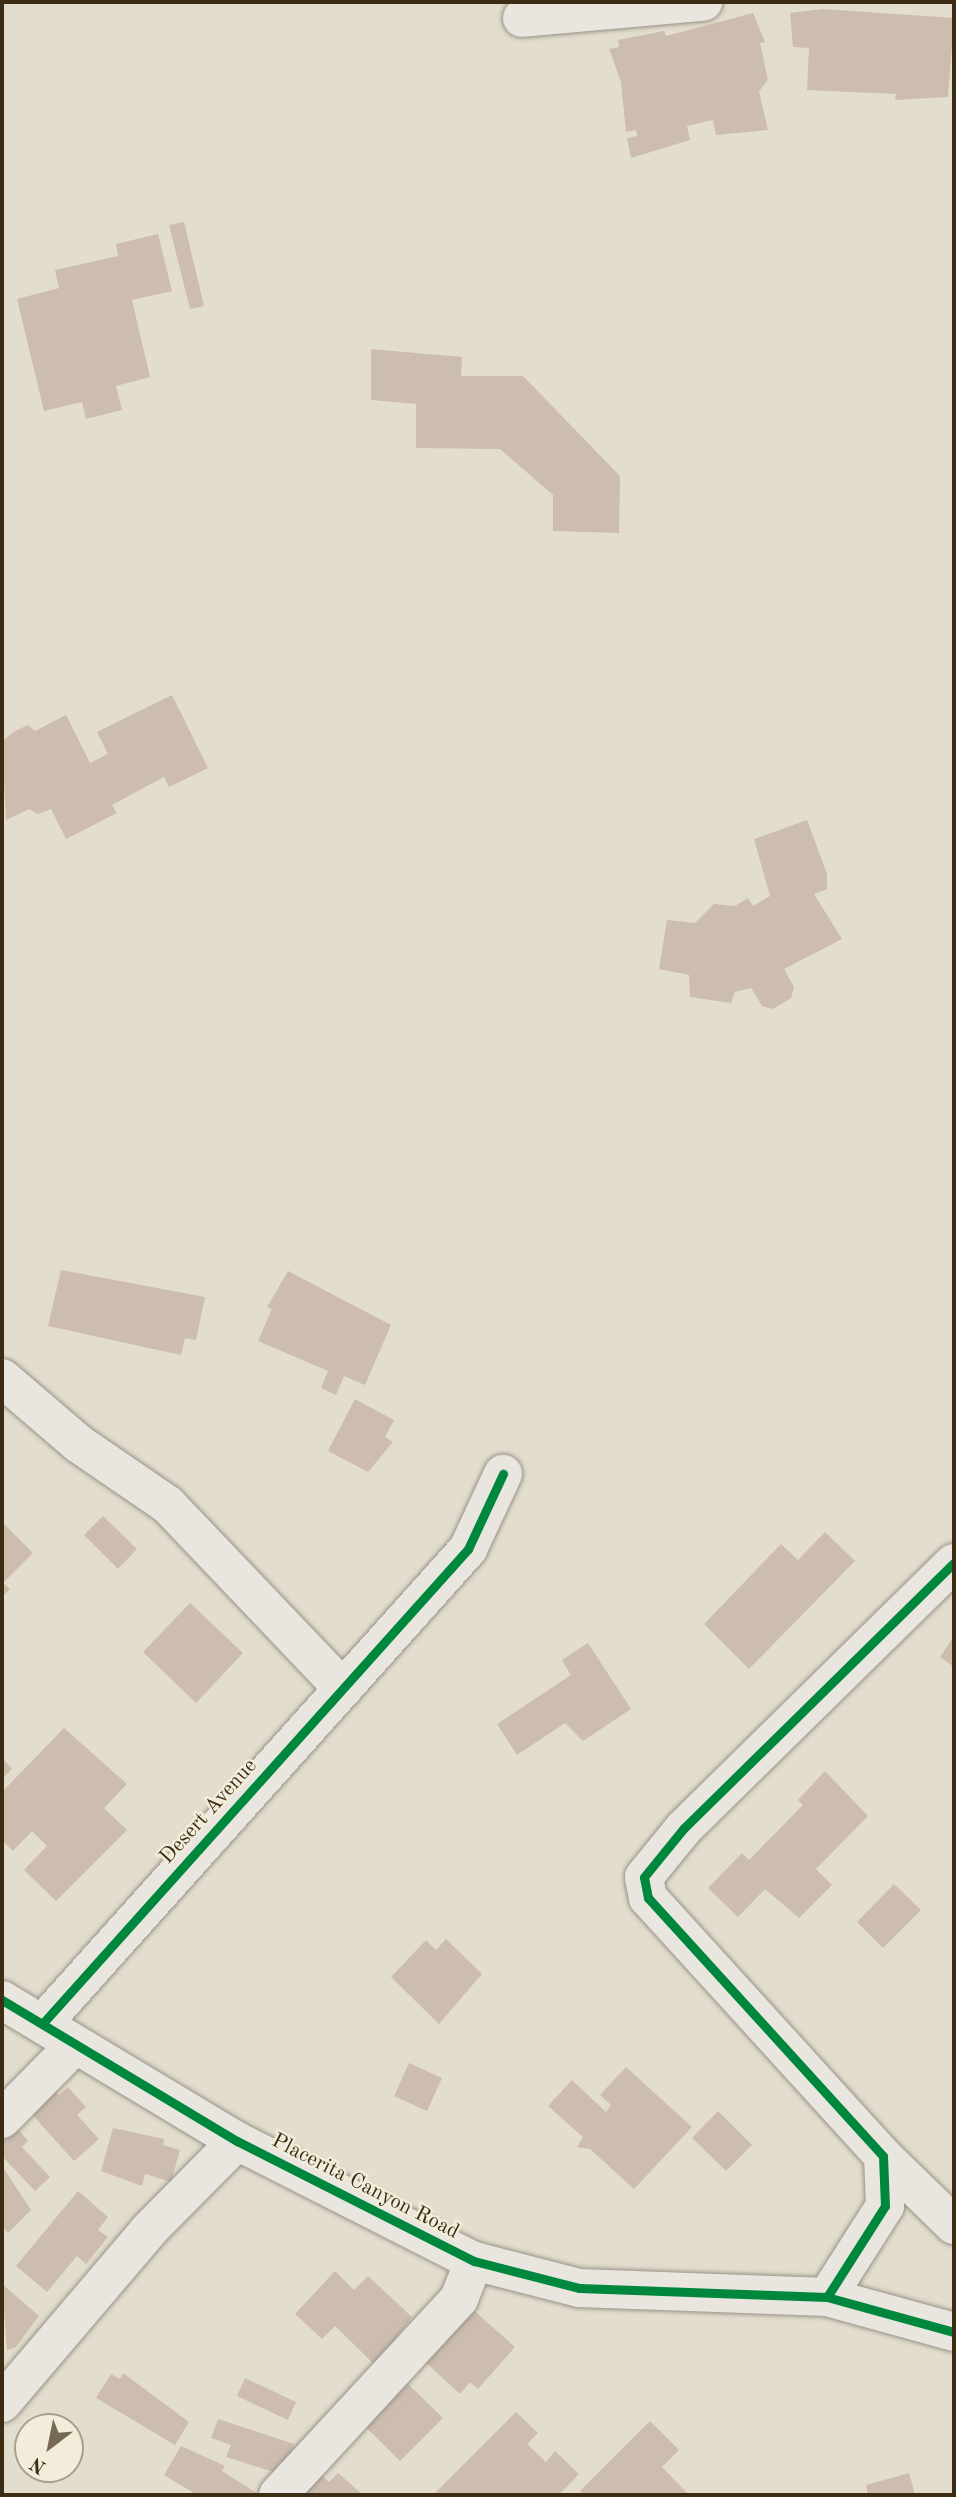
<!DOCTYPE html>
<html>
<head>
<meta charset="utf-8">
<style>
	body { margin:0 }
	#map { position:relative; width:956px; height:2497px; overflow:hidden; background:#e3ddce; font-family:"Old Standard TT",serif }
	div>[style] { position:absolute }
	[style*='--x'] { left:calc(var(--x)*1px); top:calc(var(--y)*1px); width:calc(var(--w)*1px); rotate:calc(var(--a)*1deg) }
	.building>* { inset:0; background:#ccbdaf }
	.roads { filter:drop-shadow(0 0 2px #989387) drop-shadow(0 0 2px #989387) }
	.minor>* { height:38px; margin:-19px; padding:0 19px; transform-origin:19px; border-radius:19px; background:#e9e6df }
	.cycleway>* { height:9px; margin:-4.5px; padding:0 4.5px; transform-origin:4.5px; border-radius:4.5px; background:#00873e }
	span { translate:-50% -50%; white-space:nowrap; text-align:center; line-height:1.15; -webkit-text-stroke:5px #f2ecda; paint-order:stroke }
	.street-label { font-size:21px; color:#3d2c14 }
	.frame { position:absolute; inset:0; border:4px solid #3d2c14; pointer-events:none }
	.north { position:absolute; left:14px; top:2413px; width:70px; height:70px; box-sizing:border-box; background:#f2ecda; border:2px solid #aa9f8b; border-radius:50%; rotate:212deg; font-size:19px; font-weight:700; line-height:28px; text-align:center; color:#3d2c14 }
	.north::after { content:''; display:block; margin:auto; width:24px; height:32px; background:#776a55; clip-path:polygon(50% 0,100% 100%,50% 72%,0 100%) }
</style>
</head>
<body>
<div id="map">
	<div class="building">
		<i style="clip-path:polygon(823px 9px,954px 18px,948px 97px,895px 100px,896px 94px,807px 90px,809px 48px,793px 47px,790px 13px)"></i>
		<i style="clip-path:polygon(753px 13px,765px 42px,760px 43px,768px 80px,759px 91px,768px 130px,716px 135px,713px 120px,687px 126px,690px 140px,631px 158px,627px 138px,637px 136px,636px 130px,626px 132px,621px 82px,609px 49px,619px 47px,618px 40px,664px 31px,666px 36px)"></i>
		<i style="clip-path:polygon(184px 222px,204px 306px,190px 309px,169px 225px)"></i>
		<i style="clip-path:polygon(158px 234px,172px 291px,132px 300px,150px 377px,116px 386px,122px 410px,86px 419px,82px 402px,44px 411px,17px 299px,59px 288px,55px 270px,118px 256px,116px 244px)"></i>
		<i style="clip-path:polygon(371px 349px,462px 357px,461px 376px,523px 376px,620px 476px,619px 533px,553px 531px,553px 495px,500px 449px,416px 448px,416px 404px,371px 400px)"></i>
		<i style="clip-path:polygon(172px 695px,208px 768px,169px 787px,164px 777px,147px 786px,112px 805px,117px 813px,66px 839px,51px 809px,38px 814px,29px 809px,6px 820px,2px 741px,15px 731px,28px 725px,35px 731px,66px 715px,90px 763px,108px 754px,97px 732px)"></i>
		<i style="clip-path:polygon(807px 820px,827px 874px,827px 889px,814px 894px,842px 939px,784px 969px,794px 987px,791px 998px,773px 1009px,762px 1006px,751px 988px,735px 992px,731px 1003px,690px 997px,689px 975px,659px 969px,667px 920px,695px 923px,714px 904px,735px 906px,748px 898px,753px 906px,770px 896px,754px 839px)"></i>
		<i style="clip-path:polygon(61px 1270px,205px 1297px,196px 1340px,185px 1338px,181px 1355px,48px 1326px)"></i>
		<i style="clip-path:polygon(288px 1271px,391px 1325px,365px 1385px,344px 1376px,336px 1395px,321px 1388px,328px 1371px,258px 1341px,272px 1309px,267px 1307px)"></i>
		<i style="clip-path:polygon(355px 1399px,394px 1420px,385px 1437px,393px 1442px,368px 1472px,328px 1451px)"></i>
		<i style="clip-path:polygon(103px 1516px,137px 1549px,118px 1569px,84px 1535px)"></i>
		<i style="clip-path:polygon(2px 1522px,33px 1553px,3px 1583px,10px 1589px,2px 1597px)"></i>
		<i style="clip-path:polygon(825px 1532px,855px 1561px,749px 1669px,704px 1624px,781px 1544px,798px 1560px)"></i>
		<i style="clip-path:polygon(190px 1603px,243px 1653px,196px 1703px,143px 1652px)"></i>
		<i style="clip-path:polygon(954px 1636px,954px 1667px,940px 1657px)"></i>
		<i style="clip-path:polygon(588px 1643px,631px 1709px,583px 1741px,565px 1723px,517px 1755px,497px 1724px,571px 1675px,562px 1660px)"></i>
		<i style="clip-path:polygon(64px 1728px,127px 1784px,104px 1808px,127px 1830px,56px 1901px,24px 1870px,47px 1846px,32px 1831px,13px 1851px,2px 1840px,2px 1792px)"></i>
		<i style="clip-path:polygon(2px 1758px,12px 1769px,2px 1779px)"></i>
		<i style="clip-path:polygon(825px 1771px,868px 1816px,816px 1869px,832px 1885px,799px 1918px,765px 1889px,738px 1917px,708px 1888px,742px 1853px,749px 1860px,803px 1805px,798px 1800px)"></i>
		<i style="clip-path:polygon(894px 1884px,921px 1910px,883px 1948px,857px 1922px)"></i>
		<i style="clip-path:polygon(446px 1939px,482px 1974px,439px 2024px,391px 1977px,426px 1940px,436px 1950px)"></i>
		<i style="clip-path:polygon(409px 2063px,442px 2078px,427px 2111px,394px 2096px)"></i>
		<i style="clip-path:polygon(626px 2067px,692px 2127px,634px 2189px,590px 2149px,577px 2147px,583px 2137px,548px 2106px,572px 2080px,606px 2112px,611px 2105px,600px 2095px)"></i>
		<i style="clip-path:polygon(68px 2087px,86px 2107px,77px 2115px,99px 2139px,74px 2161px,28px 2110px,53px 2088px,59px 2095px)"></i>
		<i style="clip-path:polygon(718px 2111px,752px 2145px,726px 2171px,692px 2138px)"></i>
		<i style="clip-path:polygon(17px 2128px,28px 2141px,22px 2147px,50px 2177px,35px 2191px,2px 2156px,2px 2135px)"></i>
		<i style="clip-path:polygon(113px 2128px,164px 2139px,163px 2145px,180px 2150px,171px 2182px,145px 2174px,142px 2186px,101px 2171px)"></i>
		<i style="clip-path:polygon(2px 2166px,31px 2210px,8px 2233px,2px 2226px)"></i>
		<i style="clip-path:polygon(78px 2191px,108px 2217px,98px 2230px,108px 2237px,86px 2264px,77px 2256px,47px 2292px,16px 2266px)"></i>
		<i style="clip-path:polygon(335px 2271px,354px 2290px,368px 2276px,412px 2317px,376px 2366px,335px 2326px,322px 2339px,295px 2314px)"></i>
		<i style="clip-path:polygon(2px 2284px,39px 2316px,16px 2347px,7px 2350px)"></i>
		<i style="clip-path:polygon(470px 2307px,515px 2347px,478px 2389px,470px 2382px,460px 2394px,423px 2360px)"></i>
		<i style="clip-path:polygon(123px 2373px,189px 2422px,175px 2445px,96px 2398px,111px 2374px,120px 2379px)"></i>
		<i style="clip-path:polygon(245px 2378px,296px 2402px,288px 2420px,237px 2396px)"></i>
		<i style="clip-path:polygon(404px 2380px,443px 2418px,400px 2461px,361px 2422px)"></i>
		<i style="clip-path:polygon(516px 2412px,538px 2433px,527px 2444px,546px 2462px,555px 2451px,579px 2474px,559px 2495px,433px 2495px)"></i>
		<i style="clip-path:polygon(218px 2419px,294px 2444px,287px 2464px,280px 2462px,277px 2473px,226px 2457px,231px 2445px,211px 2438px)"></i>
		<i style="clip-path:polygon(650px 2421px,679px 2450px,662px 2467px,689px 2495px,584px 2495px,580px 2491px)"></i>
		<i style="clip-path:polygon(70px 2431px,84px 2440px,70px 2460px)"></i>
		<i style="clip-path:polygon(181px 2446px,225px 2466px,222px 2471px,260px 2495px,197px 2495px,164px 2475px)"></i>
		<i style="clip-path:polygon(36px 2469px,64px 2469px,53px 2484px)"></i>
		<i style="clip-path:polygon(316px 2470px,329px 2482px,338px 2473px,363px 2495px,294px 2495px)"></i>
		<i style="clip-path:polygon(909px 2473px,915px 2495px,868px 2495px,866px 2485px)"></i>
	</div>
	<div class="roads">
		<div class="minor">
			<i style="--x:522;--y:18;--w:182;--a:-5.1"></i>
			<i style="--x:2;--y:1378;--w:101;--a:40.6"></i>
			<i style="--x:79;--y:1444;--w:108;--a:34.4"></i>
			<i style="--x:168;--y:1505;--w:254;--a:46.4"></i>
			<i style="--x:2;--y:2000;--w:274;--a:31"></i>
			<i style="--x:237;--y:2141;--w:266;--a:26.9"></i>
			<i style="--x:474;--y:2261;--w:108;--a:14.4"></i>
			<i style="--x:579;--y:2288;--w:248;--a:2.1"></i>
			<i style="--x:827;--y:2297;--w:132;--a:15.4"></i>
			<i style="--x:43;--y:2023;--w:637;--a:-48.12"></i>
			<i style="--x:468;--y:1549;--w:83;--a:-65"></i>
			<i style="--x:2;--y:2119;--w:104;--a:-45.4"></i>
			<i style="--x:883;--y:2156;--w:99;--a:44.2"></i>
			<i style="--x:827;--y:2297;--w:108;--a:-57.5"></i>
			<i style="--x:885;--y:2206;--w:50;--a:-92.3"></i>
			<i style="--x:883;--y:2156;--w:349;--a:-132.3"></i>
			<i style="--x:648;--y:1898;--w:21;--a:-101"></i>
			<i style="--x:644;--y:1877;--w:63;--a:-50.8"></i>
			<i style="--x:684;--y:1828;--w:378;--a:-44.5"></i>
			<i style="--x:2;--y:2403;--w:227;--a:-49.6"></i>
			<i style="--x:149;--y:2230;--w:125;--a:-45.3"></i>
			<i style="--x:278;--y:2495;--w:267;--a:-47.3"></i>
			<i style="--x:459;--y:2299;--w:41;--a:-68.5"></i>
		</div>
	</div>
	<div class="cycleway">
		<i style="--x:2;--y:2000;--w:274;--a:31"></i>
		<i style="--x:237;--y:2141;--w:266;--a:26.9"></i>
		<i style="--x:474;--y:2261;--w:108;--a:14.4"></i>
		<i style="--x:579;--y:2288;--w:248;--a:2.1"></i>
		<i style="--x:827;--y:2297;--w:132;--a:15.4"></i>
		<i style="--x:43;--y:2023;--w:637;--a:-48.12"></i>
		<i style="--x:468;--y:1549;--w:83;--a:-65"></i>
		<i style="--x:827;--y:2297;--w:108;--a:-57.5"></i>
		<i style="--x:885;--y:2206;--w:50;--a:-92.3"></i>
		<i style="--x:883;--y:2156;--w:349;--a:-132.3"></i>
		<i style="--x:648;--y:1898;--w:21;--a:-101"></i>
		<i style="--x:644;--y:1877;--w:63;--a:-50.8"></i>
		<i style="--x:684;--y:1828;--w:378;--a:-44.5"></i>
	</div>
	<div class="street-label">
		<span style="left:209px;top:1812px;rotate:-48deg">Desert Avenue</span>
		<span style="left:365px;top:2187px;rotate:27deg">Placerita Canyon Road</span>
	</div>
	<div class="frame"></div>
	<div class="north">N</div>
</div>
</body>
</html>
